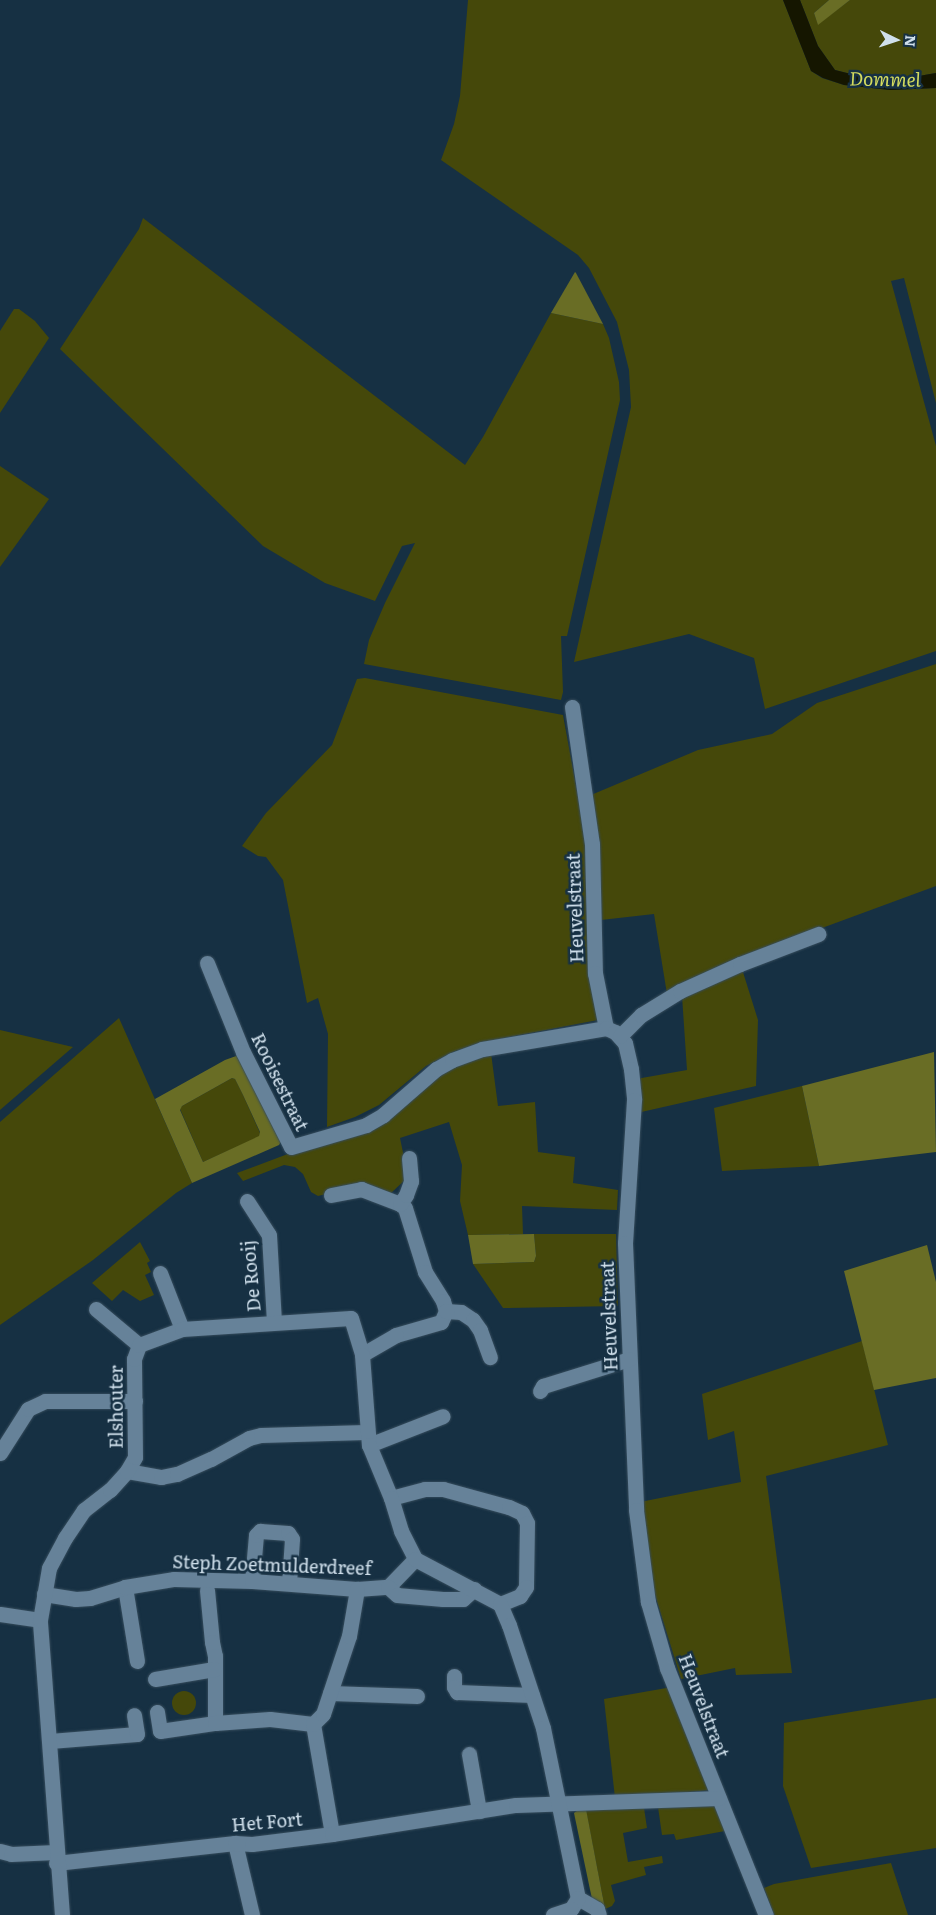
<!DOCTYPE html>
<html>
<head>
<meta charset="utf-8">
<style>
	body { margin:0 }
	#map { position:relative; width:936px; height:1915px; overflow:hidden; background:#163043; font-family:Literata,serif }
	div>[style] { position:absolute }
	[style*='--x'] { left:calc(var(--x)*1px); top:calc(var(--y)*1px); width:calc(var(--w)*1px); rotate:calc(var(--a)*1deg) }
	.green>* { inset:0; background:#45480a }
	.round { border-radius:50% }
	.forest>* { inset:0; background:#696d25 }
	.water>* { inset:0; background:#151600 }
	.roads { filter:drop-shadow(0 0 1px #364c5c) drop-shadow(0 0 1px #364c5c) }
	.minor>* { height:15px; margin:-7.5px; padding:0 7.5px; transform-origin:7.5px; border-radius:7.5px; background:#668299 }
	span { translate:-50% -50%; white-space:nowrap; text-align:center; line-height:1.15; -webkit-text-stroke:5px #163043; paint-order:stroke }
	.street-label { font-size:18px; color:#d0e0ec }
	.water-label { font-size:19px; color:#d3db5e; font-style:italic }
	.north { position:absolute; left:871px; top:15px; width:50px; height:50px; -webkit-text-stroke:4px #163043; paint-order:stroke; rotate:94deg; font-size:14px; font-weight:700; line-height:20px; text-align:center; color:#d0e0ec }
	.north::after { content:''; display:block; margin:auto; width:18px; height:22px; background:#d0e0ec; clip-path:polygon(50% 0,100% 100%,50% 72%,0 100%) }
</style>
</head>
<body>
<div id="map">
	<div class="green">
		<i style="clip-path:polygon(468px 0,783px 0,811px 71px,822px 78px,844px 85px,890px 90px,936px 88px,936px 403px,904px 278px,891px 281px,936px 446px,936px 651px,765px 709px,754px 658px,689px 634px,574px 662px,631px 407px,629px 370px,617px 322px,589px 268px,578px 255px,441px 160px,454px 124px,460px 96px)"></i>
		<i style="clip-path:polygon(800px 0,829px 0,814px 13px,818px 24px,850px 0,936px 0,936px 73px,913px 77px,892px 77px,855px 75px,835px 70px,818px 46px)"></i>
		<i style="clip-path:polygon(143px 218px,465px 465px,483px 437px,551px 313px,603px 324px,609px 338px,619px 382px,620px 400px,567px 636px,561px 636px,563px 692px,561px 700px,364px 664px,369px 640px,385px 603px,415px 543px,402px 546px,375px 601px,325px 583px,263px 546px,60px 349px,139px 229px)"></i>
		<i style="clip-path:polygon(14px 309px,19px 309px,35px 321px,49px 338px,0 413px,0 331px)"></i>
		<i style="clip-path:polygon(0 466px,49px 499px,0 567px)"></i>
		<i style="clip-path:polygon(936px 664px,936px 886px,784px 942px,667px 994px,654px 914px,601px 920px,591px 795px,698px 750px,772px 734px,817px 703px)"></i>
		<i style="clip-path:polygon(365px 678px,563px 715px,585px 835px,598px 1020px,504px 1038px,455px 1051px,426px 1066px,379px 1105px,355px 1117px,327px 1127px,328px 1034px,318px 998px,307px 1003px,283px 880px,266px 857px,258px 856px,242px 846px,266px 813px,332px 745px,357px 679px)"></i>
		<i style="clip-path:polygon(742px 969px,758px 1020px,756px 1086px,637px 1113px,636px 1079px,687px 1070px,682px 996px)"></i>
		<i style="clip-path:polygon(119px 1018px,192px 1183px,176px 1193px,93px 1260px,0 1325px,0 1122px)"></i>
		<i style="clip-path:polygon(0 1030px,73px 1047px,0 1110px)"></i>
		<i style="clip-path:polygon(491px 1053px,498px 1106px,535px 1102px,538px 1152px,575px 1157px,573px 1183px,618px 1190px,617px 1210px,522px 1206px,523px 1234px,468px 1235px,460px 1201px,462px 1165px,449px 1122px,400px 1138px,406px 1167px,406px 1179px,391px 1193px,355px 1187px,318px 1196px,311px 1192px,303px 1174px,295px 1167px,284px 1165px,243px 1181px,237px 1173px,301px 1149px,356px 1134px,435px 1074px)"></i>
		<i style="clip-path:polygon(232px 1078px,235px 1079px,243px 1095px,260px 1133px,259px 1137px,203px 1162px,180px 1109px,182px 1106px)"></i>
		<i style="clip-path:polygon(802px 1086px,819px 1166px,722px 1171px,714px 1108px)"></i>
		<i style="clip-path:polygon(534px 1234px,616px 1234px,618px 1306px,503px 1308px,473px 1264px,534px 1262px,536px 1256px)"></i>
		<i style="clip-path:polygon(140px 1242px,150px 1261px,147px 1263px,151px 1272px,145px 1275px,154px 1295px,140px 1301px,123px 1290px,112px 1301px,92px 1283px)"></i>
		<i style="clip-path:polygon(862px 1341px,888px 1445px,766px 1476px,792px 1673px,736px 1675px,735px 1668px,681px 1679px,647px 1569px,640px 1502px,741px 1482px,734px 1431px,708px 1440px,702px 1394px)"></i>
		<i style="clip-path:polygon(672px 1687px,712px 1790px,615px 1798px,604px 1699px)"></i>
		<i class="round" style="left:172px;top:1691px;width:24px;height:24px"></i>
		<i style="clip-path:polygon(936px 1698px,936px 1848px,811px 1868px,783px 1786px,784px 1723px)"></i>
		<i style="clip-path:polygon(710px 1804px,717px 1807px,725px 1831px,676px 1840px,674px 1834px,662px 1835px,658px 1807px)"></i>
		<i style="clip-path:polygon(644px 1808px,647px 1828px,623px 1833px,628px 1862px,662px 1856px,663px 1863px,644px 1867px,646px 1875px,611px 1885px,615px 1901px,612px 1906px,605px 1909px,586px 1810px)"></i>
		<i style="clip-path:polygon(891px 1863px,908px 1915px,774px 1915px,764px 1888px,774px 1884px)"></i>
	</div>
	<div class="forest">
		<i style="clip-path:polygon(829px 0,850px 0,818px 25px,814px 13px)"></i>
		<i style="clip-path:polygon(575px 272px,576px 273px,603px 324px,551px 313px)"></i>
		<i style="clip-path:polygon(934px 1052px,936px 1152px,819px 1166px,802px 1086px)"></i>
		<i style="clip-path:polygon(evenodd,239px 1055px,282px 1140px,279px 1145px,192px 1183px,155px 1099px,225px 1060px,239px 1055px,232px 1078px,235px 1079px,243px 1095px,260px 1132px,259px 1136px,203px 1162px,180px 1110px,182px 1106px,232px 1078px)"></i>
		<i style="clip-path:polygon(534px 1234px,536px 1256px,534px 1262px,473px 1264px,468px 1235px)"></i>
		<i style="clip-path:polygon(927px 1245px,936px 1282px,936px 1378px,874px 1390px,844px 1271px)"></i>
		<i style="clip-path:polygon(586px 1809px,605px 1909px,592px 1899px,574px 1813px,578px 1810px)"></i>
	</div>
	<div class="water">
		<i style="clip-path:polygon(783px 0,800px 0,818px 46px,835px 70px,855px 75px,892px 77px,913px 77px,936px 73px,936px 88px,890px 90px,844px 85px,823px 78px,811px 71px)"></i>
	</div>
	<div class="roads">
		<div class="minor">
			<i style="--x:572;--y:707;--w:138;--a:81.7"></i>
			<i style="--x:592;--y:844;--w:129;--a:88.7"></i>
			<i style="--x:595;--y:973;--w:56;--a:78.7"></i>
			<i style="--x:207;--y:963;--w:96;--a:68"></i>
			<i style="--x:243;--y:1052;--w:106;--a:63.2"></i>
			<i style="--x:291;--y:1147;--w:78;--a:-16.3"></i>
			<i style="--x:366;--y:1125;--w:20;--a:-30"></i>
			<i style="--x:383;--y:1115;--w:70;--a:-41"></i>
			<i style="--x:436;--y:1069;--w:18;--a:-29"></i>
			<i style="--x:452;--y:1060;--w:32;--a:-20"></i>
			<i style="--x:482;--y:1049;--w:126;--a:-9.6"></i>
			<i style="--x:606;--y:1028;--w:10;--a:24"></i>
			<i style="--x:615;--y:1032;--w:15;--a:48"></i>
			<i style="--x:625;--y:1043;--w:27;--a:77"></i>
			<i style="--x:631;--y:1069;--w:31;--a:84"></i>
			<i style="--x:634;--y:1100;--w:143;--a:93.6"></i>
			<i style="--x:625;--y:1243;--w:267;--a:87.6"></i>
			<i style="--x:636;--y:1510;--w:93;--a:82.6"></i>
			<i style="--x:648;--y:1602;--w:69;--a:73.9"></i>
			<i style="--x:667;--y:1668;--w:266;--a:68.2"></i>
			<i style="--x:620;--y:1036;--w:30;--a:-45"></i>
			<i style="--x:641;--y:1015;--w:46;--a:-31.6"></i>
			<i style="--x:680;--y:991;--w:66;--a:-24.2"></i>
			<i style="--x:740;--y:964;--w:84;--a:-21"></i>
			<i style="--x:331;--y:1195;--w:31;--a:-11"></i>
			<i style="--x:361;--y:1189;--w:42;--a:21"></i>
			<i style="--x:400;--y:1204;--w:6;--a:39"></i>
			<i style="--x:405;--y:1208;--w:67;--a:72.6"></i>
			<i style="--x:425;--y:1272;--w:34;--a:58"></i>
			<i style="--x:443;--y:1301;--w:10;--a:73"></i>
			<i style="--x:446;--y:1311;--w:12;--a:114"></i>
			<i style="--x:441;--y:1322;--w:47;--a:163.9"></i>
			<i style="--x:396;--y:1335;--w:39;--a:150"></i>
			<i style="--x:247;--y:1201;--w:40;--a:57.1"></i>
			<i style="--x:269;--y:1235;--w:87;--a:86.7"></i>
			<i style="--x:400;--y:1204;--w:11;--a:-56"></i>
			<i style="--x:406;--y:1195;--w:15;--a:-70"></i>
			<i style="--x:411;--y:1181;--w:23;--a:-95"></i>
			<i style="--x:160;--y:1273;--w:60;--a:68.6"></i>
			<i style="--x:96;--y:1309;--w:56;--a:39.9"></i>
			<i style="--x:446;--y:1311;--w:15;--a:4"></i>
			<i style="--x:461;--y:1312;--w:14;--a:34"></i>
			<i style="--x:473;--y:1320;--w:12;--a:55"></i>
			<i style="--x:480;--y:1330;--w:29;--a:70"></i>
			<i style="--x:540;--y:1391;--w:6;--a:-59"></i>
			<i style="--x:543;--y:1386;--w:90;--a:-17.4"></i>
			<i style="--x:369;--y:1445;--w:79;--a:-21.4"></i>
			<i style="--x:0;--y:1453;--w:52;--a:-57.5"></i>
			<i style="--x:28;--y:1409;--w:19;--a:-25"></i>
			<i style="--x:45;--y:1401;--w:90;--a:0"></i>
			<i style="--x:127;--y:1471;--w:35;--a:10"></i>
			<i style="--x:161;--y:1477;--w:16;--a:-11"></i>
			<i style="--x:177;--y:1474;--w:37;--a:-24"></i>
			<i style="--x:211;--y:1459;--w:43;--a:-28.9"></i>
			<i style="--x:249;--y:1438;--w:12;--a:-14"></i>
			<i style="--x:261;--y:1435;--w:105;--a:-1.6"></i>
			<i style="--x:391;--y:1498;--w:35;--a:-15"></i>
			<i style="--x:425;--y:1489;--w:18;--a:0"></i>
			<i style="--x:443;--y:1489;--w:68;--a:15.3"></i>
			<i style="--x:509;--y:1507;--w:14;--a:25"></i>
			<i style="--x:522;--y:1513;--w:11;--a:63"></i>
			<i style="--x:527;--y:1523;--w:64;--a:90.9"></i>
			<i style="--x:526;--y:1587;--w:11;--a:124"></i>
			<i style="--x:520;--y:1596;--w:22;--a:158"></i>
			<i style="--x:252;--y:1581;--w:46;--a:-85"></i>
			<i style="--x:256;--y:1535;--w:6;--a:-45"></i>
			<i style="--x:260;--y:1531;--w:28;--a:4"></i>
			<i style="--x:288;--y:1533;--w:7;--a:56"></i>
			<i style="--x:292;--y:1539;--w:44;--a:93.9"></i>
			<i style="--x:125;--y:1587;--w:75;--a:80.8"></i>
			<i style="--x:388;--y:1587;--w:39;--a:-46"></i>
			<i style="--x:207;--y:1590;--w:52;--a:84.5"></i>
			<i style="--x:212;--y:1642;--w:14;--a:78"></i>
			<i style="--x:215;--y:1656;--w:67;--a:90"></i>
			<i style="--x:44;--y:1594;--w:32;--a:9"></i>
			<i style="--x:76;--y:1599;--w:14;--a:-4"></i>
			<i style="--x:90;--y:1598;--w:37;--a:-17"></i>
			<i style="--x:125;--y:1587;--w:50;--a:-9.3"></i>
			<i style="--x:174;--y:1579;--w:78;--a:1.5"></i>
			<i style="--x:252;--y:1581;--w:105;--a:4.4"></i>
			<i style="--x:357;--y:1589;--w:31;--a:-4"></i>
			<i style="--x:388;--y:1587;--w:12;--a:42"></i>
			<i style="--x:397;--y:1595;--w:46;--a:5"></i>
			<i style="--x:443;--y:1599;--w:20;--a:0"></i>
			<i style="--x:463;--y:1599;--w:15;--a:-42"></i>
			<i style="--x:0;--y:1614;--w:40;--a:8.5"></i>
			<i style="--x:454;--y:1676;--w:11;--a:90"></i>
			<i style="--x:454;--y:1687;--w:6;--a:59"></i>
			<i style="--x:457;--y:1692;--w:75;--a:2.3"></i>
			<i style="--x:155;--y:1679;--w:60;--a:-9.6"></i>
			<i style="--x:330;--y:1693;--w:87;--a:2"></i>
			<i style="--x:157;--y:1712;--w:19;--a:81"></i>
			<i style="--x:160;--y:1731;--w:56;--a:-8.3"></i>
			<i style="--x:215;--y:1723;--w:55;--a:-4.2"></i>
			<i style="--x:270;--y:1719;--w:43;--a:6.6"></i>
			<i style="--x:50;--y:1741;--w:87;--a:-4.6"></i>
			<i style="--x:137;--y:1734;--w:19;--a:-99"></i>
			<i style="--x:469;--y:1754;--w:58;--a:80"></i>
			<i style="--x:332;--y:1834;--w:112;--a:-99.8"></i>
			<i style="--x:313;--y:1724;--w:14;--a:-45"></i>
			<i style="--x:323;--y:1714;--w:82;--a:-71.6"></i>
			<i style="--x:349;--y:1636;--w:48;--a:-80.3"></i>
			<i style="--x:235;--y:1843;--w:74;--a:76.7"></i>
			<i style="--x:0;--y:1851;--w:11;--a:15"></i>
			<i style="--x:11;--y:1854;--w:45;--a:-2.5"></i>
			<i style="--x:56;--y:1863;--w:180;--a:-6.4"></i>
			<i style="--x:235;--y:1843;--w:17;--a:3"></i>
			<i style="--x:252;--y:1844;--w:81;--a:-7.1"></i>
			<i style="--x:332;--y:1834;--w:186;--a:-9"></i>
			<i style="--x:516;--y:1805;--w:203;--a:-2"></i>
			<i style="--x:578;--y:1898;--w:22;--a:30"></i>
			<i style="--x:597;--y:1909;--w:6;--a:72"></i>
			<i style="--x:62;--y:1915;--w:296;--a:-94.3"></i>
			<i style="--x:40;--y:1620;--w:53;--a:-80.2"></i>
			<i style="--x:49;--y:1568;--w:34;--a:-62"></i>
			<i style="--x:65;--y:1538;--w:34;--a:-56"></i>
			<i style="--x:84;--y:1510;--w:33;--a:-38"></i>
			<i style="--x:110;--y:1490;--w:25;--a:-48"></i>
			<i style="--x:127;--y:1471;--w:16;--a:-60"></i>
			<i style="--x:135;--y:1457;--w:98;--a:-90.6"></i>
			<i style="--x:134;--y:1359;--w:15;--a:-70"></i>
			<i style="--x:139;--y:1345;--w:46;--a:-20.4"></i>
			<i style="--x:182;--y:1329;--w:169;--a:-3.7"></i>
			<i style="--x:351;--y:1318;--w:39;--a:73"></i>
			<i style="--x:362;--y:1355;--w:90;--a:85.6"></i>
			<i style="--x:369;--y:1445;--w:57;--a:67.5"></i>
			<i style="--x:391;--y:1498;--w:34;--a:73"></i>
			<i style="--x:401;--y:1531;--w:31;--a:63"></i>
			<i style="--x:415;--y:1559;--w:96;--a:27.9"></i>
			<i style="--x:500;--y:1604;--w:23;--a:67"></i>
			<i style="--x:509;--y:1625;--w:108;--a:71.7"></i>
			<i style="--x:543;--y:1728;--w:174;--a:78.4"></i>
			<i style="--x:578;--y:1898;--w:13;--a:122"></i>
			<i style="--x:571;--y:1909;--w:19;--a:162"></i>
		</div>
	</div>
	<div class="street-label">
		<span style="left:575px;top:908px;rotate:-92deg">Heuvelstraat</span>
		<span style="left:280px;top:1082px;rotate:64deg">Rooisestraat</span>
		<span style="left:251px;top:1276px;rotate:-95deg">De Rooij</span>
		<span style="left:609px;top:1316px;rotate:-92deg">Heuvelstraat</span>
		<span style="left:116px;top:1407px;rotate:-90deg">Elshouter</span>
		<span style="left:272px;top:1565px;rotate:2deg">Steph Zoetmulderdreef</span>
		<span style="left:704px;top:1706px;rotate:69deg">Heuvelstraat</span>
		<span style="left:267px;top:1822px;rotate:-5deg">Het Fort</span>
	</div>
	<div class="water-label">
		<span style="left:885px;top:79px;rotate:1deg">Dommel</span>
	</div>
	<div class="north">N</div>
</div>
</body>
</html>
